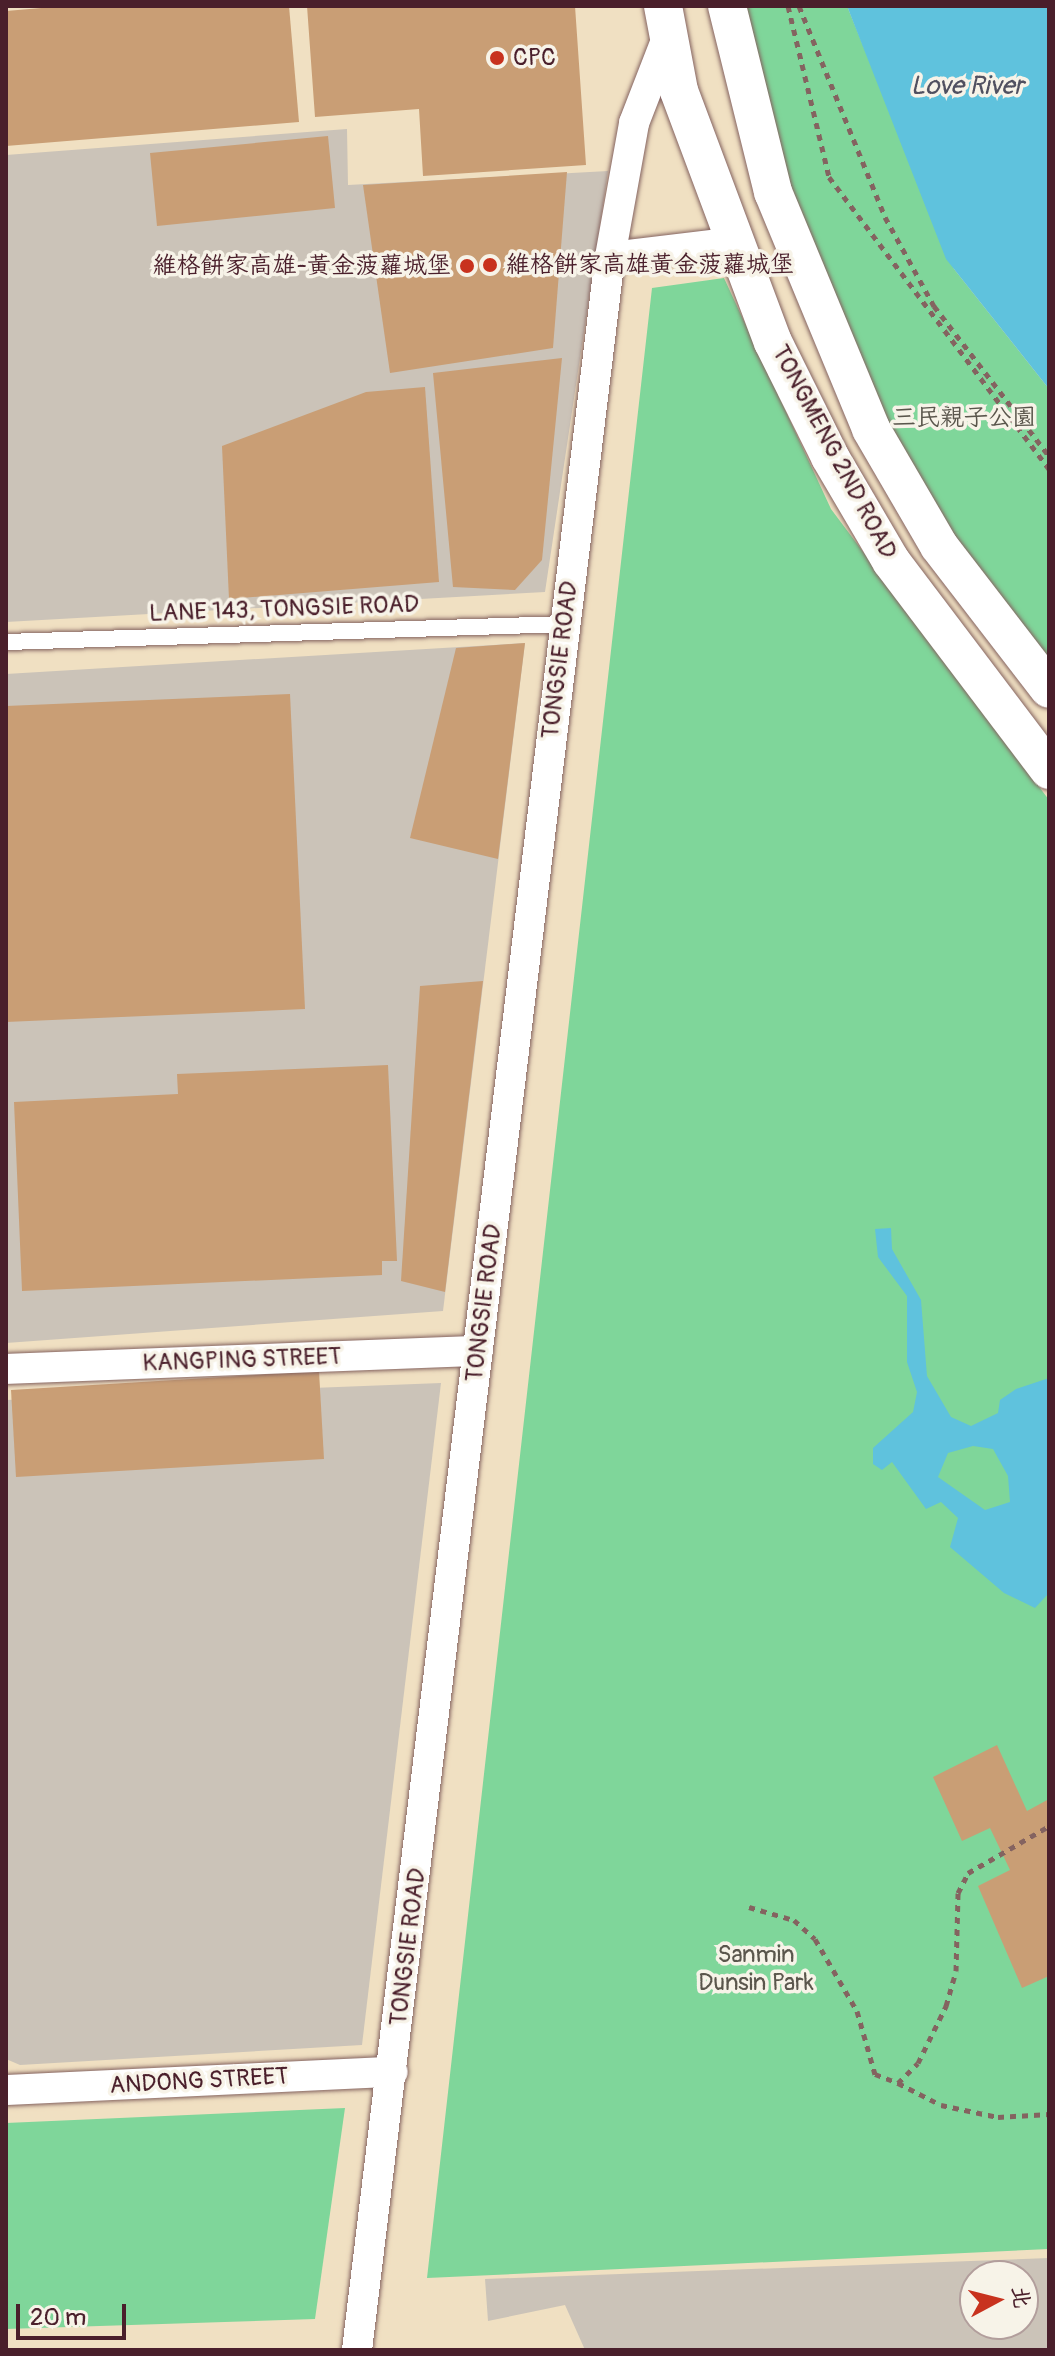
<!DOCTYPE html>
<html>
<head>
<meta charset="utf-8">
<style>
	body { margin:0 }
	#map { position:relative; width:1055px; height:2356px; overflow:hidden; background:#f0e0c2; font-family:Pangolin,"LXGW WenKai TC",sans-serif }
	div>[style] { position:absolute }
	[style*='--x'] { left:calc(var(--x)*1px); top:calc(var(--y)*1px); width:calc(var(--w)*1px); rotate:calc(var(--a)*1deg) }
	.industrial>* { inset:0; background:#cbc3b8 }
	.green>* { inset:0; background:#7fd69a }
	.water>* { inset:0; background:#5fc2dd }
	.building>* { inset:0; background:#c99e75 }
	.path>* { height:5px; margin-top:-2.5px; transform-origin:0; background:repeating-linear-gradient(90deg,#846360 0 6px,transparent 0 12px) }
	.roads { filter:drop-shadow(0 0 2px #846360) drop-shadow(0 0 2px #846360) }
	.service>* { height:16px; margin:-8px; padding:0 8px; transform-origin:8px; border-radius:8px; background:#fff }
	.minor>* { height:30px; margin:-15px; padding:0 15px; transform-origin:15px; border-radius:15px; background:#fff }
	.tertiary>* { height:38px; margin:-19px; padding:0 19px; transform-origin:19px; border-radius:19px; background:#fff }
	.dots>* { width:22px; height:22px; translate:-50% -50%; box-sizing:border-box; border:4px solid #f7f3e8; border-radius:50% }
	span { translate:-50% -50%; white-space:nowrap; text-align:center; line-height:1.15; -webkit-text-stroke:7px #f7f3e8; paint-order:stroke }
	.poi-label { font-size:24px; color:#4a1f2b }
	.left { translate:0 -50%; text-align:left }
	.right { translate:-100% -50%; text-align:right }
	.park-label { font-size:24px; color:#5a564c }
	.street-label { font-size:24px; color:#4a1f2b }
	.water-label { font-size:26px; color:#505060; font-style:italic }
	.frame { position:absolute; inset:0; border:8px solid #4a1f2b; pointer-events:none }
	.north { position:absolute; left:959px; top:2260px; width:80px; height:80px; box-sizing:border-box; background:#f7f3e8; border:2px solid #b29e9c; border-radius:50%; rotate:83deg; font-size:22px; font-weight:700; line-height:32px; text-align:center; color:#4a1f2b }
	.north::after { content:''; display:block; margin:auto; width:28px; height:36px; background:#c8321e; clip-path:polygon(50% 0,100% 100%,50% 72%,0 100%) }
	.scale { position:absolute; left:16px; top:2304px; width:110px; height:36px; box-sizing:border-box; border:4px solid #4a1f2b; border-top:0; padding-left:10px; font-size:24px; line-height:28px; white-space:nowrap; color:#4a1f2b; -webkit-text-stroke:6px #f7f3e8; paint-order:stroke }
</style>
</head>
<body>
<div id="map">
	<div class="industrial">
		<i style="clip-path:polygon(347px 129px,348px 185px,608px 171px,545px 592px,6px 622px,6px 155px)"></i>
		<i style="clip-path:polygon(525px 643px,443px 1311px,6px 1343px,6px 674px)"></i>
		<i style="clip-path:polygon(441px 1383px,362px 2045px,20px 2065px,6px 2059px,6px 1400px)"></i>
		<i style="clip-path:polygon(evenodd,1049px 2258px,1049px 2350px,585px 2350px,565px 2305px,488px 2321px,485px 2279px,1049px 2258px,1023px 2276px,1023px 2324px,975px 2324px,975px 2276px,1023px 2276px)"></i>
	</div>
	<div class="green">
		<i style="clip-path:polygon(728px 6px,847px 6px,954px 269px,1049px 389px,1049px 689px,831px 338px)"></i>
		<i style="clip-path:polygon(724px 278px,831px 509px,1049px 800px,1049px 2249px,427px 2278px,652px 288px)"></i>
		<i style="clip-path:polygon(345px 2108px,315px 2319px,6px 2329px,6px 2123px)"></i>
	</div>
	<div class="water">
		<i style="clip-path:polygon(847px 6px,1047px 6px,1049px 389px,946px 259px)"></i>
		<i style="clip-path:polygon(evenodd,891px 1228px,892px 1249px,921px 1300px,927px 1376px,951px 1417px,971px 1426px,998px 1413px,1000px 1400px,1016px 1389px,1049px 1378px,1049px 1593px,1035px 1608px,1004px 1593px,950px 1547px,958px 1518px,941px 1502px,926px 1509px,892px 1462px,882px 1470px,873px 1464px,873px 1448px,913px 1412px,917px 1392px,907px 1362px,907px 1296px,878px 1257px,875px 1229px,891px 1228px,973px 1446px,993px 1449px,1008px 1476px,1010px 1502px,985px 1510px,938px 1477px,948px 1453px,973px 1446px)"></i>
	</div>
	<div class="building">
		<i style="clip-path:polygon(65px 6px,289px 6px,299px 122px,6px 146px,6px 11px)"></i>
		<i style="clip-path:polygon(307px 6px,575px 6px,586px 165px,423px 176px,419px 109px,315px 117px)"></i>
		<i style="clip-path:polygon(328px 136px,335px 208px,157px 226px,150px 153px)"></i>
		<i style="clip-path:polygon(567px 172px,553px 348px,390px 373px,363px 185px)"></i>
		<i style="clip-path:polygon(562px 358px,542px 560px,515px 590px,453px 587px,433px 373px)"></i>
		<i style="clip-path:polygon(425px 387px,439px 582px,229px 599px,222px 446px,366px 392px)"></i>
		<i style="clip-path:polygon(525px 643px,498px 859px,410px 838px,456px 648px)"></i>
		<i style="clip-path:polygon(290px 694px,305px 1009px,6px 1022px,6px 706px)"></i>
		<i style="clip-path:polygon(483px 981px,445px 1292px,401px 1281px,420px 986px)"></i>
		<i style="clip-path:polygon(388px 1065px,397px 1261px,382px 1261px,382px 1275px,22px 1291px,14px 1102px,178px 1094px,177px 1074px)"></i>
		<i style="clip-path:polygon(319px 1371px,324px 1459px,16px 1477px,11px 1390px)"></i>
		<i style="clip-path:polygon(997px 1745px,1027px 1811px,1049px 1799px,1049px 1976px,1022px 1988px,978px 1886px,1010px 1870px,990px 1828px,962px 1841px,933px 1777px)"></i>
	</div>
	<div class="path">
		<i style="--x:788;--y:6;--w:176;--a:76.5"></i>
		<i style="--x:829;--y:177;--w:366;--a:53"></i>
		<i style="--x:799;--y:6;--w:228;--a:67.8"></i>
		<i style="--x:885;--y:217;--w:102;--a:61.2"></i>
		<i style="--x:934;--y:306;--w:189;--a:52.5"></i>
		<i style="--x:749;--y:1907;--w:47;--a:16.1"></i>
		<i style="--x:794;--y:1920;--w:28;--a:42"></i>
		<i style="--x:815;--y:1939;--w:83;--a:59.7"></i>
		<i style="--x:857;--y:2011;--w:66;--a:74.1"></i>
		<i style="--x:875;--y:2074;--w:25;--a:21"></i>
		<i style="--x:898;--y:2083;--w:28;--a:-45"></i>
		<i style="--x:918;--y:2063;--w:64;--a:-63.8"></i>
		<i style="--x:946;--y:2006;--w:36;--a:-74"></i>
		<i style="--x:956;--y:1971;--w:78;--a:-88.5"></i>
		<i style="--x:958;--y:1893;--w:22;--a:-63"></i>
		<i style="--x:968;--y:1873;--w:94;--a:-30.1"></i>
		<i style="--x:898;--y:2083;--w:48;--a:27.1"></i>
		<i style="--x:941;--y:2105;--w:58;--a:11.9"></i>
		<i style="--x:998;--y:2117;--w:51;--a:-3.4"></i>
	</div>
	<div class="roads">
		<div class="service">
			<i style="--x:6;--y:642;--w:559;--a:-1.84"></i>
		</div>
		<div class="minor">
			<i style="--x:610;--y:257;--w:127;--a:-6.8"></i>
			<i style="--x:6;--y:1369;--w:472;--a:-2.2"></i>
			<i style="--x:6;--y:2090;--w:387;--a:-2.7"></i>
			<i style="--x:357;--y:2350;--w:2108;--a:-83.11"></i>
			<i style="--x:610;--y:257;--w:136;--a:-79.8"></i>
			<i style="--x:634;--y:123;--w:100;--a:-68.8"></i>
		</div>
		<div class="tertiary">
			<i style="--x:663;--y:6;--w:86;--a:79.3"></i>
			<i style="--x:679;--y:91;--w:268;--a:69.5"></i>
			<i style="--x:773;--y:342;--w:128;--a:63.6"></i>
			<i style="--x:830;--y:457;--w:121;--a:59.6"></i>
			<i style="--x:891;--y:561;--w:262;--a:52.9"></i>
			<i style="--x:727;--y:6;--w:192;--a:76.1"></i>
			<i style="--x:773;--y:192;--w:256;--a:67.5"></i>
			<i style="--x:871;--y:429;--w:135;--a:59.8"></i>
			<i style="--x:939;--y:546;--w:180;--a:52.4"></i>
		</div>
	</div>
	<div class="dots">
		<i style="left:497px;top:58px;background:#c8321e"></i>
		<i style="left:490px;top:265px;background:#c8321e"></i>
		<i style="left:467px;top:266px;background:#c8321e"></i>
	</div>
	<div class="poi-label">
		<span class="left" style="left:513px;top:58px">CPC</span>
		<span class="left" style="left:506px;top:265px">維格餅家高雄黃金菠蘿城堡</span>
		<span class="right" style="left:451px;top:266px">維格餅家高雄-黃金菠蘿城堡</span>
	</div>
	<div class="park-label">
		<span style="left:964px;top:418px">三民親子公園</span>
		<span style="left:756px;top:1969px">Sanmin<br>Dunsin Park</span>
	</div>
	<div class="street-label">
		<span style="left:834px;top:452px;rotate:62deg">TONGMENG 2ND ROAD</span>
		<span style="left:284px;top:609px;rotate:-2deg">LANE 143, TONGSIE ROAD</span>
		<span style="left:560px;top:660px;rotate:-83deg">TONGSIE ROAD</span>
		<span style="left:484px;top:1303px;rotate:-83deg">TONGSIE ROAD</span>
		<span style="left:242px;top:1360px;rotate:-2deg">KANGPING STREET</span>
		<span style="left:408px;top:1947px;rotate:-83deg">TONGSIE ROAD</span>
		<span style="left:199px;top:2081px;rotate:-3deg">ANDONG STREET</span>
	</div>
	<div class="water-label">
		<span style="left:967px;top:87px">Love River</span>
	</div>
	<div class="frame"></div>
	<div class="north">北</div>
	<div class="scale">20 m</div>
</div>
</body>
</html>
